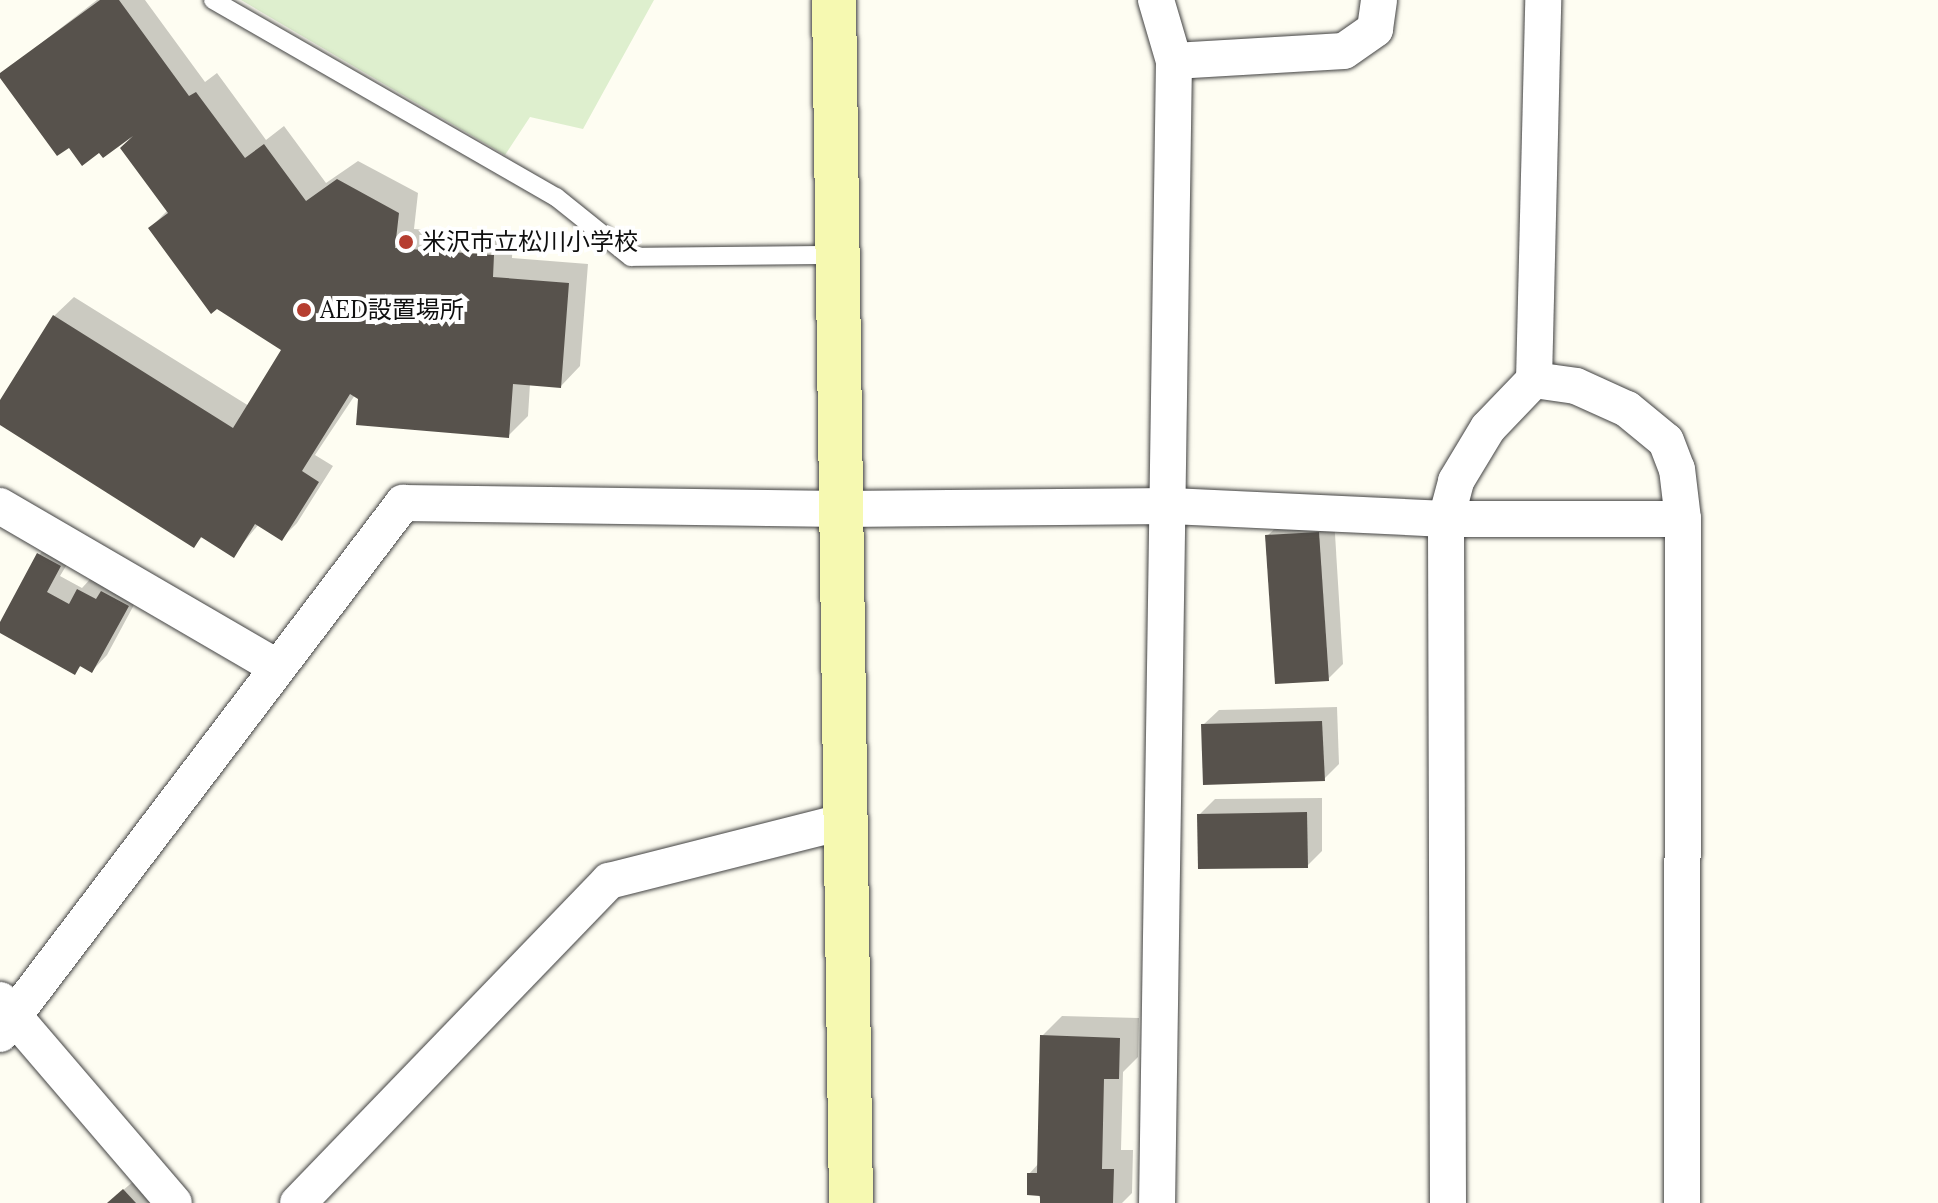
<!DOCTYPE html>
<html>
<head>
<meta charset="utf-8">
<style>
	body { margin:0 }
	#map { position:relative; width:1938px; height:1203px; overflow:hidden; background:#fefdf2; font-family:Lora,"Noto Sans JP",serif }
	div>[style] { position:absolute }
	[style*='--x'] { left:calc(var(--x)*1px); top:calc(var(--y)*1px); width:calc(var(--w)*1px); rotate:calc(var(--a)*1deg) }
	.pitch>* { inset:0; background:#deefce }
	.shadow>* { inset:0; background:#0003 }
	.building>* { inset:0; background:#57524c }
	.roads { filter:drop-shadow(0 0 2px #424242) drop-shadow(0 0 2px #424242) }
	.lane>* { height:18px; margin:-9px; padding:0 9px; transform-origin:9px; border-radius:9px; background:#fff }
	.street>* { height:36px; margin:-18px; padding:0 18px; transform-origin:18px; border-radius:18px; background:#fff }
	.secondary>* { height:44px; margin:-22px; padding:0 22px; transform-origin:22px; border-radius:22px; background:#f6f9b1 }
	.dots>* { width:22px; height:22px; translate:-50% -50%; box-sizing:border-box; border:4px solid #fff; border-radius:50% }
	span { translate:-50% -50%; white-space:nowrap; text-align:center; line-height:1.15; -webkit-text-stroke:8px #fff; paint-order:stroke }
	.poi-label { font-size:24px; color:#0f0f0f }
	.left { translate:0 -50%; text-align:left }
</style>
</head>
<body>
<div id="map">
	<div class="pitch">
		<i style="clip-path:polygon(241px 0,654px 0,583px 129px,530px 117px,505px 155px)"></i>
	</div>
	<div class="shadow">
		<i style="clip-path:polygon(97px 0,145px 0,205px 82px,217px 73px,266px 140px,284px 126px,326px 183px,358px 161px,418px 193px,414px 229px,513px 236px,512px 258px,588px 264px,580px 366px,561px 386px,530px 384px,528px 416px,508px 436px,355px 395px,315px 455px,333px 466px,297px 523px,282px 538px,259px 524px,233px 555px,203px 536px,194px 545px,0 423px,0 404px,54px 316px,74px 297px,249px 406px,284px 349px,150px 228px,168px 210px,133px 134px,100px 150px,70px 145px,0 75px)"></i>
		<i style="clip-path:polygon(1334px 518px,1343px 664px,1328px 679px,1267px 536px,1283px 521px)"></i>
		<i style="clip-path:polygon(54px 539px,75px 551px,60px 576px,82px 588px,94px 575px,142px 590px,107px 655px,92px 671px,82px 665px,74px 672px,0 631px,39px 555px)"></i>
		<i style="clip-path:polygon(1337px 707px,1339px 764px,1324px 779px,1203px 725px,1219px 710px)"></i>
		<i style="clip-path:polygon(1322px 798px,1322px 851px,1307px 866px,1199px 815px,1215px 799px)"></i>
		<i style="clip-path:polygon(1062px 1016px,1139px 1018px,1138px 1057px,1123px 1072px,1121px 1150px,1133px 1150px,1132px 1193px,1122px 1203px,1042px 1203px,1029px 1174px,1039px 1163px,1042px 1036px)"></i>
		<i style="clip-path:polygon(135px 1180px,154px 1203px,108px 1203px)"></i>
	</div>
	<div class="building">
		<i style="clip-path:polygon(100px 0,119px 0,189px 96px,196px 92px,245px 158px,264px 144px,306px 201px,337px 179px,399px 213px,395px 248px,494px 255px,493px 277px,569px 283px,561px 388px,513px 384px,509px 438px,356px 425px,358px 399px,350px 394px,302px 471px,319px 482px,282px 541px,255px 524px,234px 558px,201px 537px,194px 548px,0 425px,0 400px,53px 315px,233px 428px,281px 350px,217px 309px,211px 314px,148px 228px,168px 213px,120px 148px,133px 136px,103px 158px,99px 153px,82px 166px,69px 148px,57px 156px,0 78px,0 73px)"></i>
		<i style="clip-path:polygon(1319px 532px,1329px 681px,1275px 684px,1265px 535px)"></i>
		<i style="clip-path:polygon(37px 553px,61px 566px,47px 592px,69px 604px,77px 589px,96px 599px,101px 591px,129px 606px,92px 673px,80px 666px,75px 675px,0 633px,0 622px)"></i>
		<i style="clip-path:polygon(1322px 721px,1325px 781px,1203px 785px,1201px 724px)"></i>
		<i style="clip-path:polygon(1307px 812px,1308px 868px,1198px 869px,1197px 814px)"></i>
		<i style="clip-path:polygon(1040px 1035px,1120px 1038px,1119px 1079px,1104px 1079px,1102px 1169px,1114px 1169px,1113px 1203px,1040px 1203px,1040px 1196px,1027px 1195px,1027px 1173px,1037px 1173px)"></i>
		<i style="clip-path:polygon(123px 1189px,136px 1203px,107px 1203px)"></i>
	</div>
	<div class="roads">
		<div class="lane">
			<i style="--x:213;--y:0;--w:396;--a:29.9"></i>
			<i style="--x:556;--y:197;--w:96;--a:38.7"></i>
			<i style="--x:631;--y:257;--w:206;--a:-0.6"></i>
		</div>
		<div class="street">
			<i style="--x:1156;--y:0;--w:64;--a:73.6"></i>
			<i style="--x:1174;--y:61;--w:1142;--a:90.85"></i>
			<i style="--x:1174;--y:61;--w:170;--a:-3.4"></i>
			<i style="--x:1344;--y:51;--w:38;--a:-35"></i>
			<i style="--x:1375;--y:29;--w:29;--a:-82"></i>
			<i style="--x:1534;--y:380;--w:42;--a:8.1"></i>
			<i style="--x:1576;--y:386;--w:56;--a:24.3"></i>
			<i style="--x:1627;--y:409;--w:50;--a:39.4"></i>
			<i style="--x:1666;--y:441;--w:30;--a:69"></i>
			<i style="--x:1677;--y:469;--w:50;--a:83.2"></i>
			<i style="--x:1683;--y:519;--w:684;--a:90.08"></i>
			<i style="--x:0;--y:506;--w:320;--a:30.2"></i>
			<i style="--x:0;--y:1000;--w:267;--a:49.4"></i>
			<i style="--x:0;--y:1034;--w:667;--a:-52.8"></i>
			<i style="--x:403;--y:503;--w:438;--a:0.8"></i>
			<i style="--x:841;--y:509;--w:330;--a:-0.5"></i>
			<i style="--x:1171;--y:506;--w:275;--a:2.7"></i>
			<i style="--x:1446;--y:519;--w:237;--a:0"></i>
			<i style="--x:298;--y:1203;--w:448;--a:-46"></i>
			<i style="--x:609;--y:881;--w:244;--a:-14.2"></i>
			<i style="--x:1448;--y:1203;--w:684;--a:-90.17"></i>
			<i style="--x:1446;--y:519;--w:39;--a:-75"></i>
			<i style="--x:1456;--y:481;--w:62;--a:-58.9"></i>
			<i style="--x:1488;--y:428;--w:66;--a:-46.2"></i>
			<i style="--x:1534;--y:380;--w:380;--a:-88.6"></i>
		</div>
		<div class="secondary">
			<i style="--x:834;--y:0;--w:1203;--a:89.19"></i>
		</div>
	</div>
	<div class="dots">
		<i style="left:406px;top:242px;background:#b63e30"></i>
		<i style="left:304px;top:310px;background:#b63e30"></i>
	</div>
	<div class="poi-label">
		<span class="left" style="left:422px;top:242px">米沢市立松川小学校</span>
		<span class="left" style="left:320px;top:310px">AED設置場所</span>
	</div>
</div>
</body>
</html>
